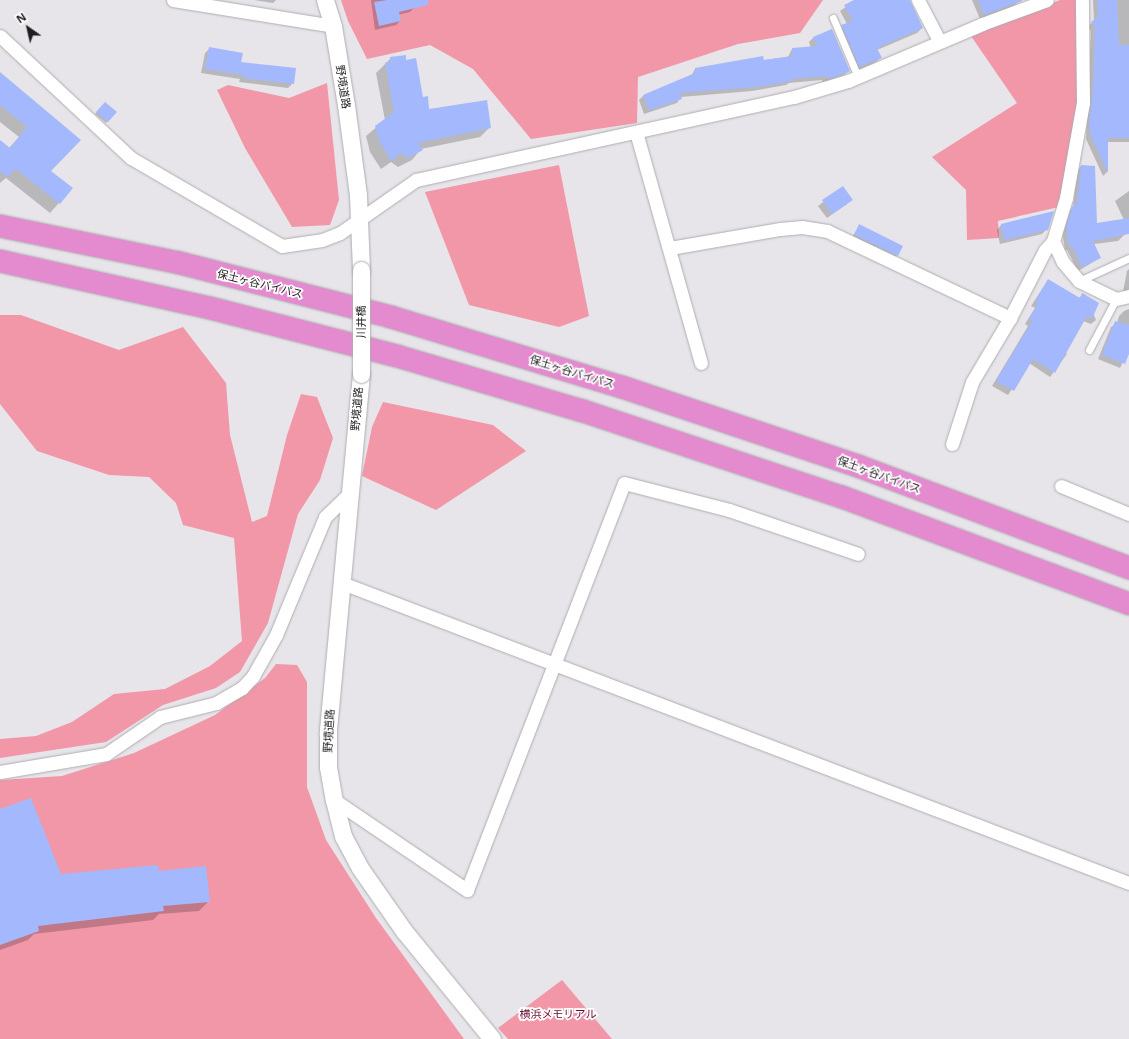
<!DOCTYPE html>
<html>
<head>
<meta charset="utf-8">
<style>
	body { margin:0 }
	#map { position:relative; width:1129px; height:1039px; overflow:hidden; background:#e7e5e9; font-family:"Noto Sans","Noto Sans JP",sans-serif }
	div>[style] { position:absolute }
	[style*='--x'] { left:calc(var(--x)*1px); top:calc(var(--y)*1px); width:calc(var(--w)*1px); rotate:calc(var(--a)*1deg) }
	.green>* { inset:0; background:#f197a8 }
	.shadow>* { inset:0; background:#0003 }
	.building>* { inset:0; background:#a4b8fe }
	.roads { filter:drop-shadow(0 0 1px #aeacb0) drop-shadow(0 0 1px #aeacb0) }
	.service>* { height:7px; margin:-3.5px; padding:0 3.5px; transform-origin:3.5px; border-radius:3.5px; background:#fff }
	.minor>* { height:13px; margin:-6.5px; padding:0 6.5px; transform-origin:6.5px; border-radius:6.5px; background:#fff }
	.tertiary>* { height:17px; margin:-8.5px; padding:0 8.5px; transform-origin:8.5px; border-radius:8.5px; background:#fff }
	.motorway>* { height:22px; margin:-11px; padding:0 11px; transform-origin:11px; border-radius:11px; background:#e48bd0 }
	.bridges { filter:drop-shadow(0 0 1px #aeacb0) drop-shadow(0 0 1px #aeacb0) }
	.tertiary-bridge>* { height:17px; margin:-8.5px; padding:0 8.5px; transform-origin:8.5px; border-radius:8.5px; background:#fff }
	span { translate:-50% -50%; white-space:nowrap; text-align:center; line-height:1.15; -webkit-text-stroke:3.5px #fff; paint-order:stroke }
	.street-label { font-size:11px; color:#1e1e1f }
	.park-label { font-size:11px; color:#690c2d }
	.north { position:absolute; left:8px; top:8px; width:40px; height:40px; -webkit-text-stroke:3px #fff; paint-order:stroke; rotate:326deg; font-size:11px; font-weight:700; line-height:16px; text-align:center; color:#1e1e1f }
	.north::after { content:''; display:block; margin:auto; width:14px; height:18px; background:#1e1e1f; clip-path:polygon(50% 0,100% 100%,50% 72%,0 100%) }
</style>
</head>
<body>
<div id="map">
	<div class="green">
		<i style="clip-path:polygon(341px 0,823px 0,800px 33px,738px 44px,638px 77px,637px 123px,531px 139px,473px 69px,430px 45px,367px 59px,348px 21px)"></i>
		<i style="clip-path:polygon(1060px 0,1076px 0,1078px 96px,1059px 207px,998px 221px,999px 238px,967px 240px,966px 190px,932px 157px,1017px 103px,971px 36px)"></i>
		<i style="clip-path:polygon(327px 83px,339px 200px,330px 225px,292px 227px,245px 148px,217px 90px,228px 85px,289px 98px)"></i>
		<i style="clip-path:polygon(559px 165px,589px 316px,559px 327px,469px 305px,425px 192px)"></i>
		<i style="clip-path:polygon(0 315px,21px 315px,119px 350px,183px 327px,226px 383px,230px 435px,252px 522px,267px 516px,287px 435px,301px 394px,317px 397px,333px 438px,320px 480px,298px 514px,268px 623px,240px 672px,216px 688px,163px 705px,106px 742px,0 758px,0 739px,36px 736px,72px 722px,114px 694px,165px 689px,210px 666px,242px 641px,234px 538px,183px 525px,176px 503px,149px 477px,109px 475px,37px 451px,0 404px)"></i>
		<i style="clip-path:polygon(383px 402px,493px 425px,526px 451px,436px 510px,362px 476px,372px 427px)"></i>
		<i style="clip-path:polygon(276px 664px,297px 665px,307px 682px,307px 787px,326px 840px,376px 918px,464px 1039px,0 1039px,0 780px,62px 776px,134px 753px,215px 715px,265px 678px)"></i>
		<i style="clip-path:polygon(562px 980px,612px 1039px,508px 1039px,498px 1028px)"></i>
	</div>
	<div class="shadow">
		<i style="clip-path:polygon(254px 0,276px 0,273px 3px)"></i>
		<i style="clip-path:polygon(371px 0,412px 0,414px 8px,410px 12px,398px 15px,400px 21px,396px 25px,375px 30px)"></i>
		<i style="clip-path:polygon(856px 0,905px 0,922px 28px,917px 33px,877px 50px,880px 58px,876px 62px,856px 71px,837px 31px,847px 24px,840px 11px)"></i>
		<i style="clip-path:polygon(972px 0,1020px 0,1014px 6px,980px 19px)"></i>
		<i style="clip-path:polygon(1093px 0,1129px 0,1129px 142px,1107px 142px,1107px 172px,1103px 176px,1086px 139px,1091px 31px,1087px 27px,1094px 21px)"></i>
		<i style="clip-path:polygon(832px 30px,849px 71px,844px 75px,823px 83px,822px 80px,789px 83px,786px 85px,752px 91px,681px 97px,677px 103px,644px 114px,639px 100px,643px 96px,691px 76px,695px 69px,788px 57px,792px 49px,811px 48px,809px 42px,813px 38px)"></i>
		<i style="clip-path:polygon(210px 48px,240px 62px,293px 83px,288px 88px,239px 82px,240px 79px,201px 73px,205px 53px)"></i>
		<i style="clip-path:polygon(391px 58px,405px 61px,428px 111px,490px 127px,480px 137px,421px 149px,412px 160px,398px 167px,391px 162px,381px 169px,370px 152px,366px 136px,385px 120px,376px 73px)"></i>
		<i style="clip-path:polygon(0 73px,50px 171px,72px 188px,50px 213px,6px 178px,0 183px,0 141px,9px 148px,19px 137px,0 122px)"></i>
		<i style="clip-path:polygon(105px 103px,115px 113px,106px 123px,95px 114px)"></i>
		<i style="clip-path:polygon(1081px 166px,1096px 224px,1124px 220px,1115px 201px,1129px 191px,1129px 230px,1118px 241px,1094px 244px,1100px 258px,1078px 271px,1067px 250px,1065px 250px,1062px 231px,1067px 213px,1073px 207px,1077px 171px)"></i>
		<i style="clip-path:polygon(843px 187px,847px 204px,827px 218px,818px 206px)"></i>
		<i style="clip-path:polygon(860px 225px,897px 255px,892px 260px,850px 240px)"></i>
		<i style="clip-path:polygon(1001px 225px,1047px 229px,1042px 234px,1000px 244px,997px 230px)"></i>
		<i style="clip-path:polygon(1129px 269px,1129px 289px,1123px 292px,1127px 271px)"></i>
		<i style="clip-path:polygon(1048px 280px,1078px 298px,1085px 294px,1096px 320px,1091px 324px,1083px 321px,1065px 352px,1067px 354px,1050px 377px,1029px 363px,1008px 395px,992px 386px,1028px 326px,1025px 324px,1035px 308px,1031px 306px)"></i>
		<i style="clip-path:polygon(1129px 309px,1129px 349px,1120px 368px,1098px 359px,1111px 327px,1117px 323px,1119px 316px,1124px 311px)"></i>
		<i style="clip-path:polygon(0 810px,61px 875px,158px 872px,209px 901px,199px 911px,159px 914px,153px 920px,34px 934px,28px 940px,0 950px)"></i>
	</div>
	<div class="building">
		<i style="clip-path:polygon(387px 0,428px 0,428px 5px,399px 12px,401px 21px,379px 26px,374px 2px)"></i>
		<i style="clip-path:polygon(854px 0,910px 0,923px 28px,877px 48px,882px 58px,859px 67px,841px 25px,853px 21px,844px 5px)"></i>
		<i style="clip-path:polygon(978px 0,1022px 0,1022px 1px,984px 15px)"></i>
		<i style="clip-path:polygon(1097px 0,1117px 0,1119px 45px,1129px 45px,1129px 138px,1108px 138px,1108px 173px,1090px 134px,1089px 121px,1093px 89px,1095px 27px,1091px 22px,1098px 17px)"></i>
		<i style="clip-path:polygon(832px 29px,850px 71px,844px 74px,828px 79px,827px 76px,792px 79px,792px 81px,757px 87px,680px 93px,682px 99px,649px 110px,643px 95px,695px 73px,695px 68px,763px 56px,764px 60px,792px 56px,792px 48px,817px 46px,813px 37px)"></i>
		<i style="clip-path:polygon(209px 47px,243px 53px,241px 62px,296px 68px,294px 84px,243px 78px,244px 75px,205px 69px)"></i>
		<i style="clip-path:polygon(406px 55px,406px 60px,416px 58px,423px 97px,428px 96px,429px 109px,487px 100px,491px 128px,418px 143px,423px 150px,408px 158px,401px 153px,391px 161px,380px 142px,375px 126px,394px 112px,385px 62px,390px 64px,390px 57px)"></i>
		<i style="clip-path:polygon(0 72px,81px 140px,51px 171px,73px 188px,60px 204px,16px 169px,7px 177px,0 171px,0 140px,10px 148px,27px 127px,0 105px)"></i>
		<i style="clip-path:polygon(105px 102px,117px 112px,108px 122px,96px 112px)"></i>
		<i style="clip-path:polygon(1081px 165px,1095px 166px,1097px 223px,1129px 218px,1129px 234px,1093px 241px,1101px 258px,1082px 267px,1072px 246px,1069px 246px,1066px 226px,1072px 207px,1077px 202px)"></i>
		<i style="clip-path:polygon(843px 186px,853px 200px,832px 214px,822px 200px)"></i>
		<i style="clip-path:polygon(1054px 211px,1048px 230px,1004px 240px,1001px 224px)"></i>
		<i style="clip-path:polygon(859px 224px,903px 246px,898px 256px,854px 235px)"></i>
		<i style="clip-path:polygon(1048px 279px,1080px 298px,1082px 293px,1099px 303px,1092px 319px,1087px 316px,1055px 373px,1033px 359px,1014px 391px,996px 381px,1032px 321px,1029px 319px,1038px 303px,1035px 301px)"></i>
		<i style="clip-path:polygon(1115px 321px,1129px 325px,1129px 354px,1125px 364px,1102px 355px)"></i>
		<i style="clip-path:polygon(31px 798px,61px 874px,158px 865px,159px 871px,206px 866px,210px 902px,163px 906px,164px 911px,38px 926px,39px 931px,0 945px,0 809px)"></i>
	</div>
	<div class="roads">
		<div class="service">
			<i style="--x:833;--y:18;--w:64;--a:67"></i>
			<i style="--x:1079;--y:281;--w:55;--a:-24.7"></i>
			<i style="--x:1089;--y:350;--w:58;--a:-62.1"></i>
		</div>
		<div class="minor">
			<i style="--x:173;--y:0;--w:162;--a:9.2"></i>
			<i style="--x:918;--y:0;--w:47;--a:62.4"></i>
			<i style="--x:0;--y:36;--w:179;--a:43"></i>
			<i style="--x:131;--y:158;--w:175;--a:30.2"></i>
			<i style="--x:282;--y:246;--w:40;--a:-8.5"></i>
			<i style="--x:322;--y:240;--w:19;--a:-21"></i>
			<i style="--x:340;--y:233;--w:93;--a:-34.9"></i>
			<i style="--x:416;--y:180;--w:387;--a:-12.4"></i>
			<i style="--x:794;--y:97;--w:56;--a:-16.5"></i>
			<i style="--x:848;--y:81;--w:146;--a:-23"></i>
			<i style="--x:982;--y:24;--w:69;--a:-20.3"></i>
			<i style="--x:636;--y:132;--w:240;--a:74.3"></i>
			<i style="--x:1053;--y:241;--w:23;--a:65"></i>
			<i style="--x:1063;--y:262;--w:25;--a:50"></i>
			<i style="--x:1079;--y:281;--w:41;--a:25.9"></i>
			<i style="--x:1116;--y:299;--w:13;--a:-13"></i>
			<i style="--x:670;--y:248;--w:112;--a:-9.8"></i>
			<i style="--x:780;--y:229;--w:22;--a:-5"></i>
			<i style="--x:802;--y:227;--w:25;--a:9"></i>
			<i style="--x:827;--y:231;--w:203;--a:25.4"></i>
			<i style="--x:952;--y:444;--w:65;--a:-72.1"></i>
			<i style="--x:972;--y:382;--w:74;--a:-59.3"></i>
			<i style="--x:1010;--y:318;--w:76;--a:-62.8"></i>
			<i style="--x:1045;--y:250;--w:12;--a:-48"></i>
			<i style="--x:1053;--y:241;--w:45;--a:-73.2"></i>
			<i style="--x:1066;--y:198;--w:97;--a:-79.9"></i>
			<i style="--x:1083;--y:103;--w:103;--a:-90.6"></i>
			<i style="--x:1061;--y:486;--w:74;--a:22.4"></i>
			<i style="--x:342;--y:583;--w:842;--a:20.87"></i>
			<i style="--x:0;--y:772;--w:108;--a:-9.6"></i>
			<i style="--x:106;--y:754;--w:65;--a:-34.4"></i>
			<i style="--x:160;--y:717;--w:58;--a:-14"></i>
			<i style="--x:216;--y:703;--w:30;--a:-30"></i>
			<i style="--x:242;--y:688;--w:16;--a:-47"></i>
			<i style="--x:253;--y:676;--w:47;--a:-60.7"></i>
			<i style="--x:276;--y:635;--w:128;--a:-67.4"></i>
			<i style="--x:325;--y:517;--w:35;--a:-44"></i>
			<i style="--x:334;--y:800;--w:161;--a:34.1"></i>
			<i style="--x:467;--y:890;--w:436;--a:-68.9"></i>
			<i style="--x:624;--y:483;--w:108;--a:14.4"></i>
			<i style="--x:729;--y:510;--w:136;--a:18.8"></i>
		</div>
		<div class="tertiary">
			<i style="--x:325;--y:0;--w:27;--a:73"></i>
			<i style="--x:333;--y:26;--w:80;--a:80.7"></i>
			<i style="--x:346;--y:105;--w:91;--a:82.4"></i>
			<i style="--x:358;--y:195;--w:75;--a:87.7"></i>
			<i style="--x:361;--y:374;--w:361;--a:95.3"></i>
			<i style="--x:328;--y:733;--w:34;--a:90"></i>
			<i style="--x:328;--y:767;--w:34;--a:80"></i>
			<i style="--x:334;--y:800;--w:37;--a:76"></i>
			<i style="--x:343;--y:836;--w:36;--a:62"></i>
			<i style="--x:360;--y:868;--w:77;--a:55.1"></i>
			<i style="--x:404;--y:931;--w:139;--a:50.8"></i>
		</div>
		<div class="motorway">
			<i style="--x:0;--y:226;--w:180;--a:11.6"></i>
			<i style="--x:176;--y:262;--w:222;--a:14.3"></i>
			<i style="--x:391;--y:317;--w:241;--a:16.9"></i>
			<i style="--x:622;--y:387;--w:249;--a:18.5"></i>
			<i style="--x:858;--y:466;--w:290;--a:20.6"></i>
			<i style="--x:0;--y:261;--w:215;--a:12.6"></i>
			<i style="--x:210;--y:308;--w:193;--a:14.4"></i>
			<i style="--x:397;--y:356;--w:194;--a:16.5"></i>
			<i style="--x:583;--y:411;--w:273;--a:18.4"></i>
			<i style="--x:842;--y:497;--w:306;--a:20.4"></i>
		</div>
	</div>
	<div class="bridges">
		<div class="tertiary-bridge">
			<i style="--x:361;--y:374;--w:104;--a:-90"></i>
		</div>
	</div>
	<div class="street-label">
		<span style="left:343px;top:87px;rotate:81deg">野境道路</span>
		<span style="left:260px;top:284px;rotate:14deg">保土ヶ谷バイパス</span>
		<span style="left:361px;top:322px;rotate:-90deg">川井橋</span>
		<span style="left:572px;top:372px;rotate:17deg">保土ヶ谷バイパス</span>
		<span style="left:357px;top:409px;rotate:-85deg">野境道路</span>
		<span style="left:879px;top:475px;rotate:20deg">保土ヶ谷バイパス</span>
		<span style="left:329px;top:731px;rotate:-87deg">野境道路</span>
	</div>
	<div class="park-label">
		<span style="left:558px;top:1014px">横浜メモリアル</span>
	</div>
	<div class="north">N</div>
</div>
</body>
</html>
